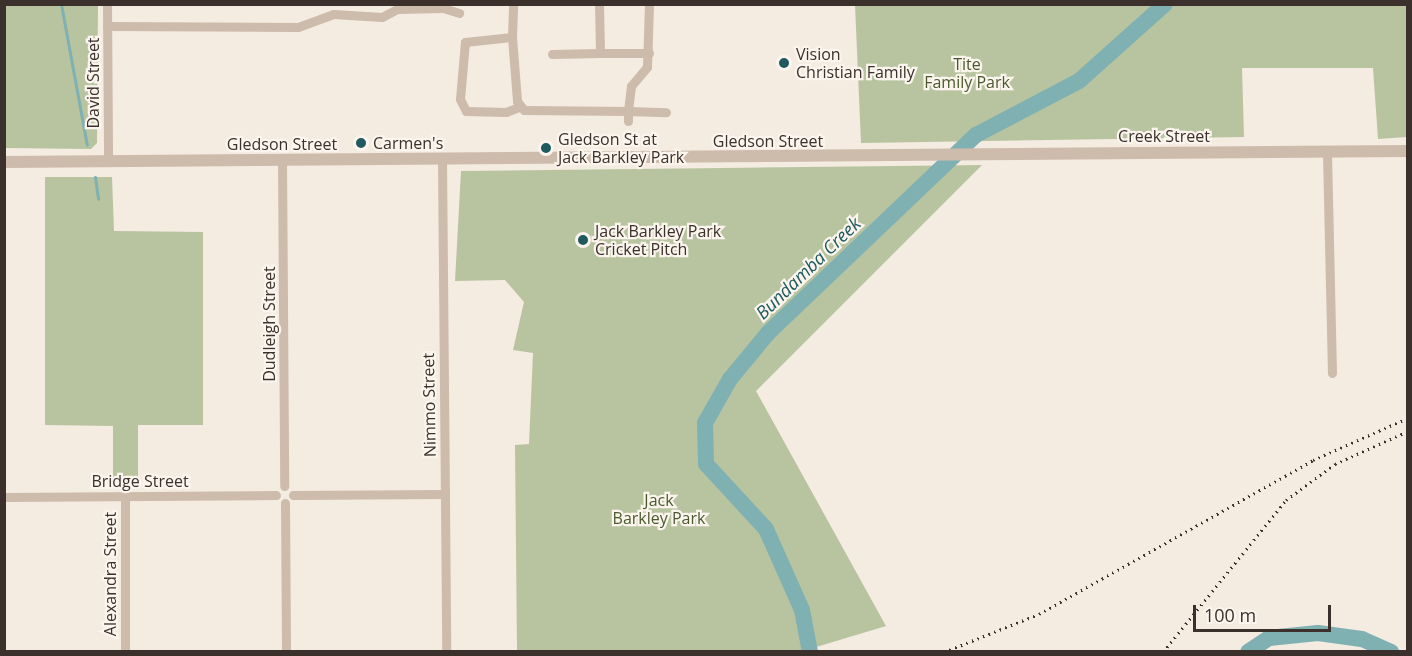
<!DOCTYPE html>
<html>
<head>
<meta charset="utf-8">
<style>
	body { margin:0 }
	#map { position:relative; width:1412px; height:656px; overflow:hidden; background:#f4ebe1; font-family:"Open Sans",sans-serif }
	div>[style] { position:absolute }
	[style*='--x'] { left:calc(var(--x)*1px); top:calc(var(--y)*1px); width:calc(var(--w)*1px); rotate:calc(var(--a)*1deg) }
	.green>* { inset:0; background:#b8c4a0 }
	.stream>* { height:3px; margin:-1.5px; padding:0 1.5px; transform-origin:1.5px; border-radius:1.5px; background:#7fb0b2 }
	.river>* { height:16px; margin:-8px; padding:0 8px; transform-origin:8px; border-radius:8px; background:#7fb0b2 }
	.minor>* { height:9px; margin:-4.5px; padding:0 4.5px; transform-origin:4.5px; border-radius:4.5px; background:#cdbbac }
	.tertiary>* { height:12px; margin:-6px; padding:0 6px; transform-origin:6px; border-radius:6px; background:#cdbbac }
	.rail>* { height:3px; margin-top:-1.5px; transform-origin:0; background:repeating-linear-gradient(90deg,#3b302b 0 1.5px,transparent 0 6px) }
	.dots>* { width:16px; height:16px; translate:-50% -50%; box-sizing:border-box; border:3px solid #fbf5ee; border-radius:50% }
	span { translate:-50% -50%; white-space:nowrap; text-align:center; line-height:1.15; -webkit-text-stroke:4.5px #fbf5ee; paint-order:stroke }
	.poi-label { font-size:16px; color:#3b302b }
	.left { translate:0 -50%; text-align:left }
	.park-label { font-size:16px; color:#4a5a2e }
	.street-label { font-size:16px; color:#3b302b }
	.water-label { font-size:18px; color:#1f5a5e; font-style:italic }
	.frame { position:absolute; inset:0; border:6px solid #3b302b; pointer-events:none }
	.scale { position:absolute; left:1193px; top:605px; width:138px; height:27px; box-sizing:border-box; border:3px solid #3b302b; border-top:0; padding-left:8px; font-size:18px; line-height:21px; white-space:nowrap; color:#3b302b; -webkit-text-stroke:4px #fbf5ee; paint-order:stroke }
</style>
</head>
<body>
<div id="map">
	<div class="green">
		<i style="clip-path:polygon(5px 4px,98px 5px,97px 143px,91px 149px,5px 148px)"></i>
		<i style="clip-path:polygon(855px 5px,1407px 5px,1407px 137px,1378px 139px,1373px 68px,1242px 68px,1244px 137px,861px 143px)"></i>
		<i style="clip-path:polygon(982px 165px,756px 391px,886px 626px,803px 651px,517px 651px,515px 445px,529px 444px,533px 353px,513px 350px,524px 302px,505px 280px,455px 281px,461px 171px)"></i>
		<i style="clip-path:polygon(45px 177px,112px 177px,114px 231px,203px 232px,203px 425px,138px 425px,138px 482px,113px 482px,113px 426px,45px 425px)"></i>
	</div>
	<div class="stream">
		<i style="--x:61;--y:4;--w:143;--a:79.6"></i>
		<i style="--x:95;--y:177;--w:22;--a:82"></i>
	</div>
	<div class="river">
		<i style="--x:810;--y:652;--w:43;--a:-100.8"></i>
		<i style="--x:802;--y:610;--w:89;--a:-114"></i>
		<i style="--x:766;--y:529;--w:88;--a:-132.7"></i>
		<i style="--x:706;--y:464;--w:41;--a:-91.4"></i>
		<i style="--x:705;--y:423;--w:51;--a:-60.4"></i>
		<i style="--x:730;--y:379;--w:60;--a:-50.4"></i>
		<i style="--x:768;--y:333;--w:287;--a:-43.6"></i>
		<i style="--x:976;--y:135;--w:116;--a:-27.7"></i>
		<i style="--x:1079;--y:81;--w:115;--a:-41.8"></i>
		<i style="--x:1248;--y:652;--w:25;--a:-34"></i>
		<i style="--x:1269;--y:638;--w:49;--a:-5.8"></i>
		<i style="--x:1318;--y:633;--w:44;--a:7.8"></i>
		<i style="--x:1362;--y:639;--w:32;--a:24"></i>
	</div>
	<div class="minor">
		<i style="--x:107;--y:4;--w:157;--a:89.6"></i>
		<i style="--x:599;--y:4;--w:49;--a:88.8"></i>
		<i style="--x:600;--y:53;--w:49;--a:0"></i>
		<i style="--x:649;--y:4;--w:63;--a:91.8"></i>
		<i style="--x:647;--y:67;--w:25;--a:130"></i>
		<i style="--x:631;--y:86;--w:25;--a:97"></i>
		<i style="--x:628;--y:111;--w:38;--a:2"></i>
		<i style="--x:107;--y:26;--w:191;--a:0.3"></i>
		<i style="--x:298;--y:27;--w:37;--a:-20"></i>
		<i style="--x:333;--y:14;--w:49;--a:3.5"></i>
		<i style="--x:382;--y:17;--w:17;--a:-28"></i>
		<i style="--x:397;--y:9;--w:46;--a:-1.2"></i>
		<i style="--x:443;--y:8;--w:17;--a:17"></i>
		<i style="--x:512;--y:37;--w:33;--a:-88"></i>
		<i style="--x:552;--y:54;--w:48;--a:-1.2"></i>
		<i style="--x:519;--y:107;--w:14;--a:159"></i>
		<i style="--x:506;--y:112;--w:40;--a:-178.6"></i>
		<i style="--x:466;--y:111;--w:13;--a:-117"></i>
		<i style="--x:460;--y:99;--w:57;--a:-85"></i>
		<i style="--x:465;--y:42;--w:47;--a:-6.1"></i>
		<i style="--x:512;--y:37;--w:64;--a:85.5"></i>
		<i style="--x:517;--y:101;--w:11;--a:52"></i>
		<i style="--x:524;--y:110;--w:104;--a:0.6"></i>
		<i style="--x:628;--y:111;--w:10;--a:90"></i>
		<i style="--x:1327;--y:153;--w:220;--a:88.7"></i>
		<i style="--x:442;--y:159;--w:493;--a:89.5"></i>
		<i style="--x:282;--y:161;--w:325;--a:89.6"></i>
		<i style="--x:293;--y:495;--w:152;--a:-0.4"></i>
		<i style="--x:125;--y:496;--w:156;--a:90"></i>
		<i style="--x:4;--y:497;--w:272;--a:-0.4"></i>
		<i style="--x:285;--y:503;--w:149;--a:89.6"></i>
	</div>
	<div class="tertiary">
		<i style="--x:4;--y:162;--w:1404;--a:-0.45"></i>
	</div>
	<div class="rail">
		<i style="--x:944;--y:652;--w:102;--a:-21.8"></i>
		<i style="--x:1039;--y:614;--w:314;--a:-29.3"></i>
		<i style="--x:1313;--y:460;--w:104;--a:-23.9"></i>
		<i style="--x:1163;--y:652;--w:196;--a:-51"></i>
		<i style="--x:1286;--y:500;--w:61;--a:-36.3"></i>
		<i style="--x:1335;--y:464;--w:80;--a:-24.3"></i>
	</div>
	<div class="dots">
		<i style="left:784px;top:63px;background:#1f5a5e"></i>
		<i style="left:361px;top:143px;background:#1f5a5e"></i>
		<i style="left:546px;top:148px;background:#1f5a5e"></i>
		<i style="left:583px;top:240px;background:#1f5a5e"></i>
	</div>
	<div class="poi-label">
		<span class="left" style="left:796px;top:63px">Vision<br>Christian Family</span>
		<span class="left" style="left:558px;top:148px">Gledson St at<br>Jack Barkley Park</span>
		<span class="left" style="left:373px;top:143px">Carmen's</span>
		<span class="left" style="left:595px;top:240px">Jack Barkley Park<br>Cricket Pitch</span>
	</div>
	<div class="park-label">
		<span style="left:967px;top:73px">Tite<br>Family Park</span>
		<span style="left:659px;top:509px">Jack<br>Barkley Park</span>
	</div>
	<div class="street-label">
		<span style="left:93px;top:83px;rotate:-90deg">David Street</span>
		<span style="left:1164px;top:136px">Creek Street</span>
		<span style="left:768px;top:141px">Gledson Street</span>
		<span style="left:282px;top:144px">Gledson Street</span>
		<span style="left:269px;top:324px;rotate:-90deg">Dudleigh Street</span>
		<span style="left:429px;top:405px;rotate:-91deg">Nimmo Street</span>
		<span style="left:140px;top:481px">Bridge Street</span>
		<span style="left:110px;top:574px;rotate:-90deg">Alexandra Street</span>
	</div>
	<div class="water-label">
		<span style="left:808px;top:268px;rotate:-44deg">Bundamba Creek</span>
	</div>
	<div class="frame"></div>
	<div class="scale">100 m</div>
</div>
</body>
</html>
